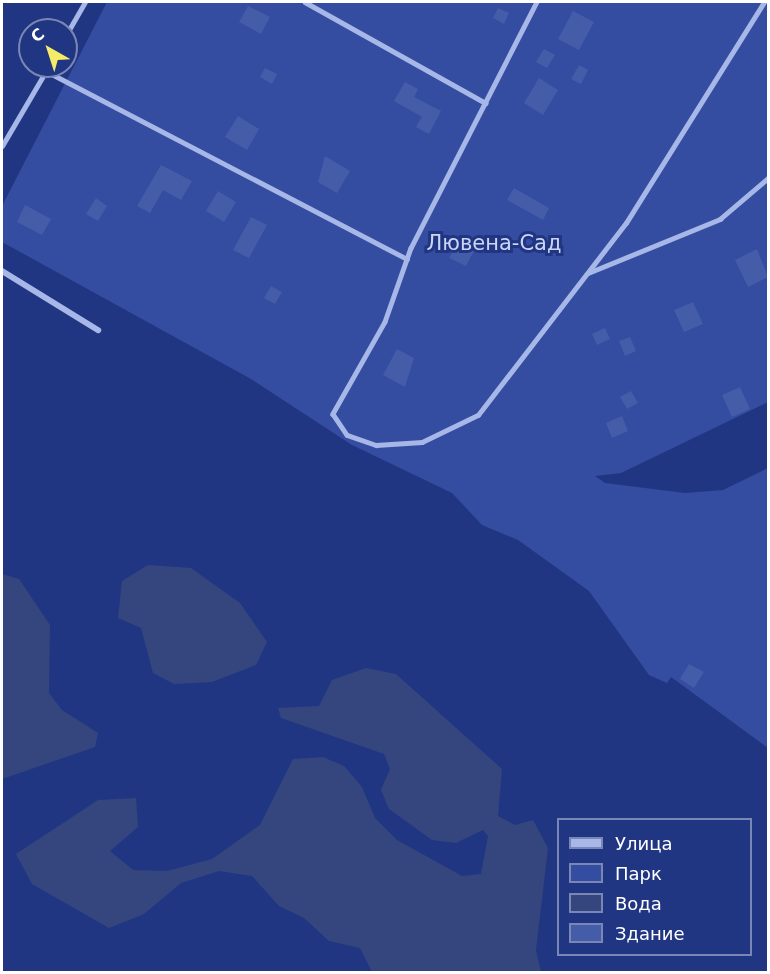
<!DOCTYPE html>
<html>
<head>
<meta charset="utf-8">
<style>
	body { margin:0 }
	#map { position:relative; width:770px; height:974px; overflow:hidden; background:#213682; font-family:"DejaVu Sans",sans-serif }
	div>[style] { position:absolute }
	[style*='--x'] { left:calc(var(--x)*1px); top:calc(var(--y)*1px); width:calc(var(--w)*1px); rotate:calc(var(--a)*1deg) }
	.green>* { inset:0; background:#344da0 }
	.water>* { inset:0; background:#35457e }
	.building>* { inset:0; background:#455ca9 }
	.service>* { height:4.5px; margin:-2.25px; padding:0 2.25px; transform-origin:2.25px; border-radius:2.25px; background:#a7b7e8 }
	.minor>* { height:6px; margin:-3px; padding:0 3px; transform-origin:3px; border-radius:3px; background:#a7b7e8 }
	span { translate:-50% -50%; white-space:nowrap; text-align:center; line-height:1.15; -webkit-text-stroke:6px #213682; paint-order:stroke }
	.park-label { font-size:21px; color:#cbd5f6 }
	.frame { position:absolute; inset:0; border:3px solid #fff; pointer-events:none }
	.legend { position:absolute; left:557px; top:818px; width:195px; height:138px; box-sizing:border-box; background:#213682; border:2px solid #7a86b4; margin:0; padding:8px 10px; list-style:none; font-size:18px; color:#fff }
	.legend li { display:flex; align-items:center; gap:12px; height:30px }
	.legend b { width:30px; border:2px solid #7a86b4 }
	.north { position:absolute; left:18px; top:18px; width:60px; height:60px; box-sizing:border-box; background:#213682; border:2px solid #7a86b4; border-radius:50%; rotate:321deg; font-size:16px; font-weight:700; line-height:24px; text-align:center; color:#fff }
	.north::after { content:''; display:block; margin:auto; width:21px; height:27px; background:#f5eb68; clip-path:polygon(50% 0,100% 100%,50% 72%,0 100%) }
</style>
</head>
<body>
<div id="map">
	<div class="green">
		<i style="clip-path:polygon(107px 2px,768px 2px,768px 402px,621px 473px,595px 476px,605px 483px,685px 493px,723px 490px,768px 468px,768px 748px,671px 677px,667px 683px,649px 675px,589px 591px,518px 540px,482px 525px,452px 493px,352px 445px,251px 379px,2px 242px,2px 206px)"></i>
	</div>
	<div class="water">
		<i style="clip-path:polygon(148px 565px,191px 568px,240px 603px,267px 642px,256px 665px,212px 682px,174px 684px,153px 673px,141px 628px,118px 618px,122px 581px)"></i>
		<i style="clip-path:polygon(2px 574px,19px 579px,50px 625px,49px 693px,62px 710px,98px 733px,95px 747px,2px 779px)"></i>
		<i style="clip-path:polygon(366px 668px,396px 674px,502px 769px,498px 816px,515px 825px,533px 820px,548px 848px,536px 950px,541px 972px,372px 972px,360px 948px,329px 941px,304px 918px,279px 906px,252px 876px,219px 871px,181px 883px,144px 914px,109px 928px,32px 884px,16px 854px,98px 800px,136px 798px,138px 827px,110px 851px,133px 870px,167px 871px,212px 859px,260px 825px,293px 759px,323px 757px,344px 766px,362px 787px,375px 818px,397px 840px,462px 876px,481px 874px,488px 836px,483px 830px,456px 843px,432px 840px,389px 809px,381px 790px,390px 769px,384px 754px,281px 718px,278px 708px,319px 706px,332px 680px)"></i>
	</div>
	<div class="building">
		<i style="clip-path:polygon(248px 6px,270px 17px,261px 34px,239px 22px)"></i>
		<i style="clip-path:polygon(498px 8px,509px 13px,504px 24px,493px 18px)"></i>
		<i style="clip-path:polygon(573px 11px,594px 22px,579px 50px,558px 39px)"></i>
		<i style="clip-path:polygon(544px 49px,555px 55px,547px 68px,536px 62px)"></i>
		<i style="clip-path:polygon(579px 65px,588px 70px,581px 84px,571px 79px)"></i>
		<i style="clip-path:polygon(265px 68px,277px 74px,272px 84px,260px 77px)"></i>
		<i style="clip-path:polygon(539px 78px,558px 90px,543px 115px,524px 103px)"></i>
		<i style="clip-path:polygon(405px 82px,418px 89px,414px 97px,441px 111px,429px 134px,416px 127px,422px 117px,394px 101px)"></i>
		<i style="clip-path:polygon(238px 116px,259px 129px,247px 150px,225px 137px)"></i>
		<i style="clip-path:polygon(325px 156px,350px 171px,337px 193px,318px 182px)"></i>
		<i style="clip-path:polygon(161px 165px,192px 181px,181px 200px,163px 190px,150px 213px,137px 206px)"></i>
		<i style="clip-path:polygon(514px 188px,549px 208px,543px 220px,507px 200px)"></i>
		<i style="clip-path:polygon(218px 191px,236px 202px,224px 222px,206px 211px)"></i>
		<i style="clip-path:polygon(96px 198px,107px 206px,98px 221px,86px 214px)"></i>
		<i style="clip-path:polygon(25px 205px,51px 219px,42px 235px,17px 222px)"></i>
		<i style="clip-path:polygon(251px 217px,267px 225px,249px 258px,233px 250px)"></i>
		<i style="clip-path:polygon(459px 239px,476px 247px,466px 266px,449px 258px)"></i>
		<i style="clip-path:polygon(757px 249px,768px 277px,748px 287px,735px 260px)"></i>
		<i style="clip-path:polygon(271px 286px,282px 292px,275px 304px,264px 298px)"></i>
		<i style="clip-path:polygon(693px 302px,703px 324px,684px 332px,674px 310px)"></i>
		<i style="clip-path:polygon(605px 328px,610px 339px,597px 345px,592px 334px)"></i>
		<i style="clip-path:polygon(630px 337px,636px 351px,625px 356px,619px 341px)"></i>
		<i style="clip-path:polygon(397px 349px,414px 358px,405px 387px,383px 375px)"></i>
		<i style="clip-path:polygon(740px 387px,750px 409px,732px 417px,722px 395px)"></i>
		<i style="clip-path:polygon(631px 391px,638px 403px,627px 409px,620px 397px)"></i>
		<i style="clip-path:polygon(622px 416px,628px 431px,612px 438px,606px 423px)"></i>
		<i style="clip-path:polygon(689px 664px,704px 672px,694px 688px,680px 679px)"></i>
	</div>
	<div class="service">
		<i style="--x:305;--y:2;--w:207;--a:29.2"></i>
		<i style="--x:537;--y:2;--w:276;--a:117.1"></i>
		<i style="--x:411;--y:248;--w:78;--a:109.4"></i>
		<i style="--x:385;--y:322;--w:106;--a:119.5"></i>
		<i style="--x:333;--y:414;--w:25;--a:56"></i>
		<i style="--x:347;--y:435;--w:31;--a:19"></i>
		<i style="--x:376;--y:445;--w:46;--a:-3.7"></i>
		<i style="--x:422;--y:442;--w:62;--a:-25.7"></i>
		<i style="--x:478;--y:415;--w:242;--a:-52.4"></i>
		<i style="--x:626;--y:223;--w:261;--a:-58"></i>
		<i style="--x:66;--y:35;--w:38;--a:-60"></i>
		<i style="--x:46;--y:71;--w:407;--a:27.5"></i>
		<i style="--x:2;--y:146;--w:93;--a:-59.6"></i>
		<i style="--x:588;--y:273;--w:143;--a:-22.2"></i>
		<i style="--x:720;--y:219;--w:63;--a:-40.5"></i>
	</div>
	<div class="minor">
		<i style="--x:2;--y:271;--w:113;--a:31.6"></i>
	</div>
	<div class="park-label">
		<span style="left:494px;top:243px">Лювена-Сад</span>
	</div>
	<div class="frame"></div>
	<ul class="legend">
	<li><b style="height:8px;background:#a7b7e8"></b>Улица</li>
	<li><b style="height:16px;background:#344da0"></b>Парк</li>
	<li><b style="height:16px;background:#35457e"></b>Вода</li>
	<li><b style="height:16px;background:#455ca9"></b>Здание</li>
	</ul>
	<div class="north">С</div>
</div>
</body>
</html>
